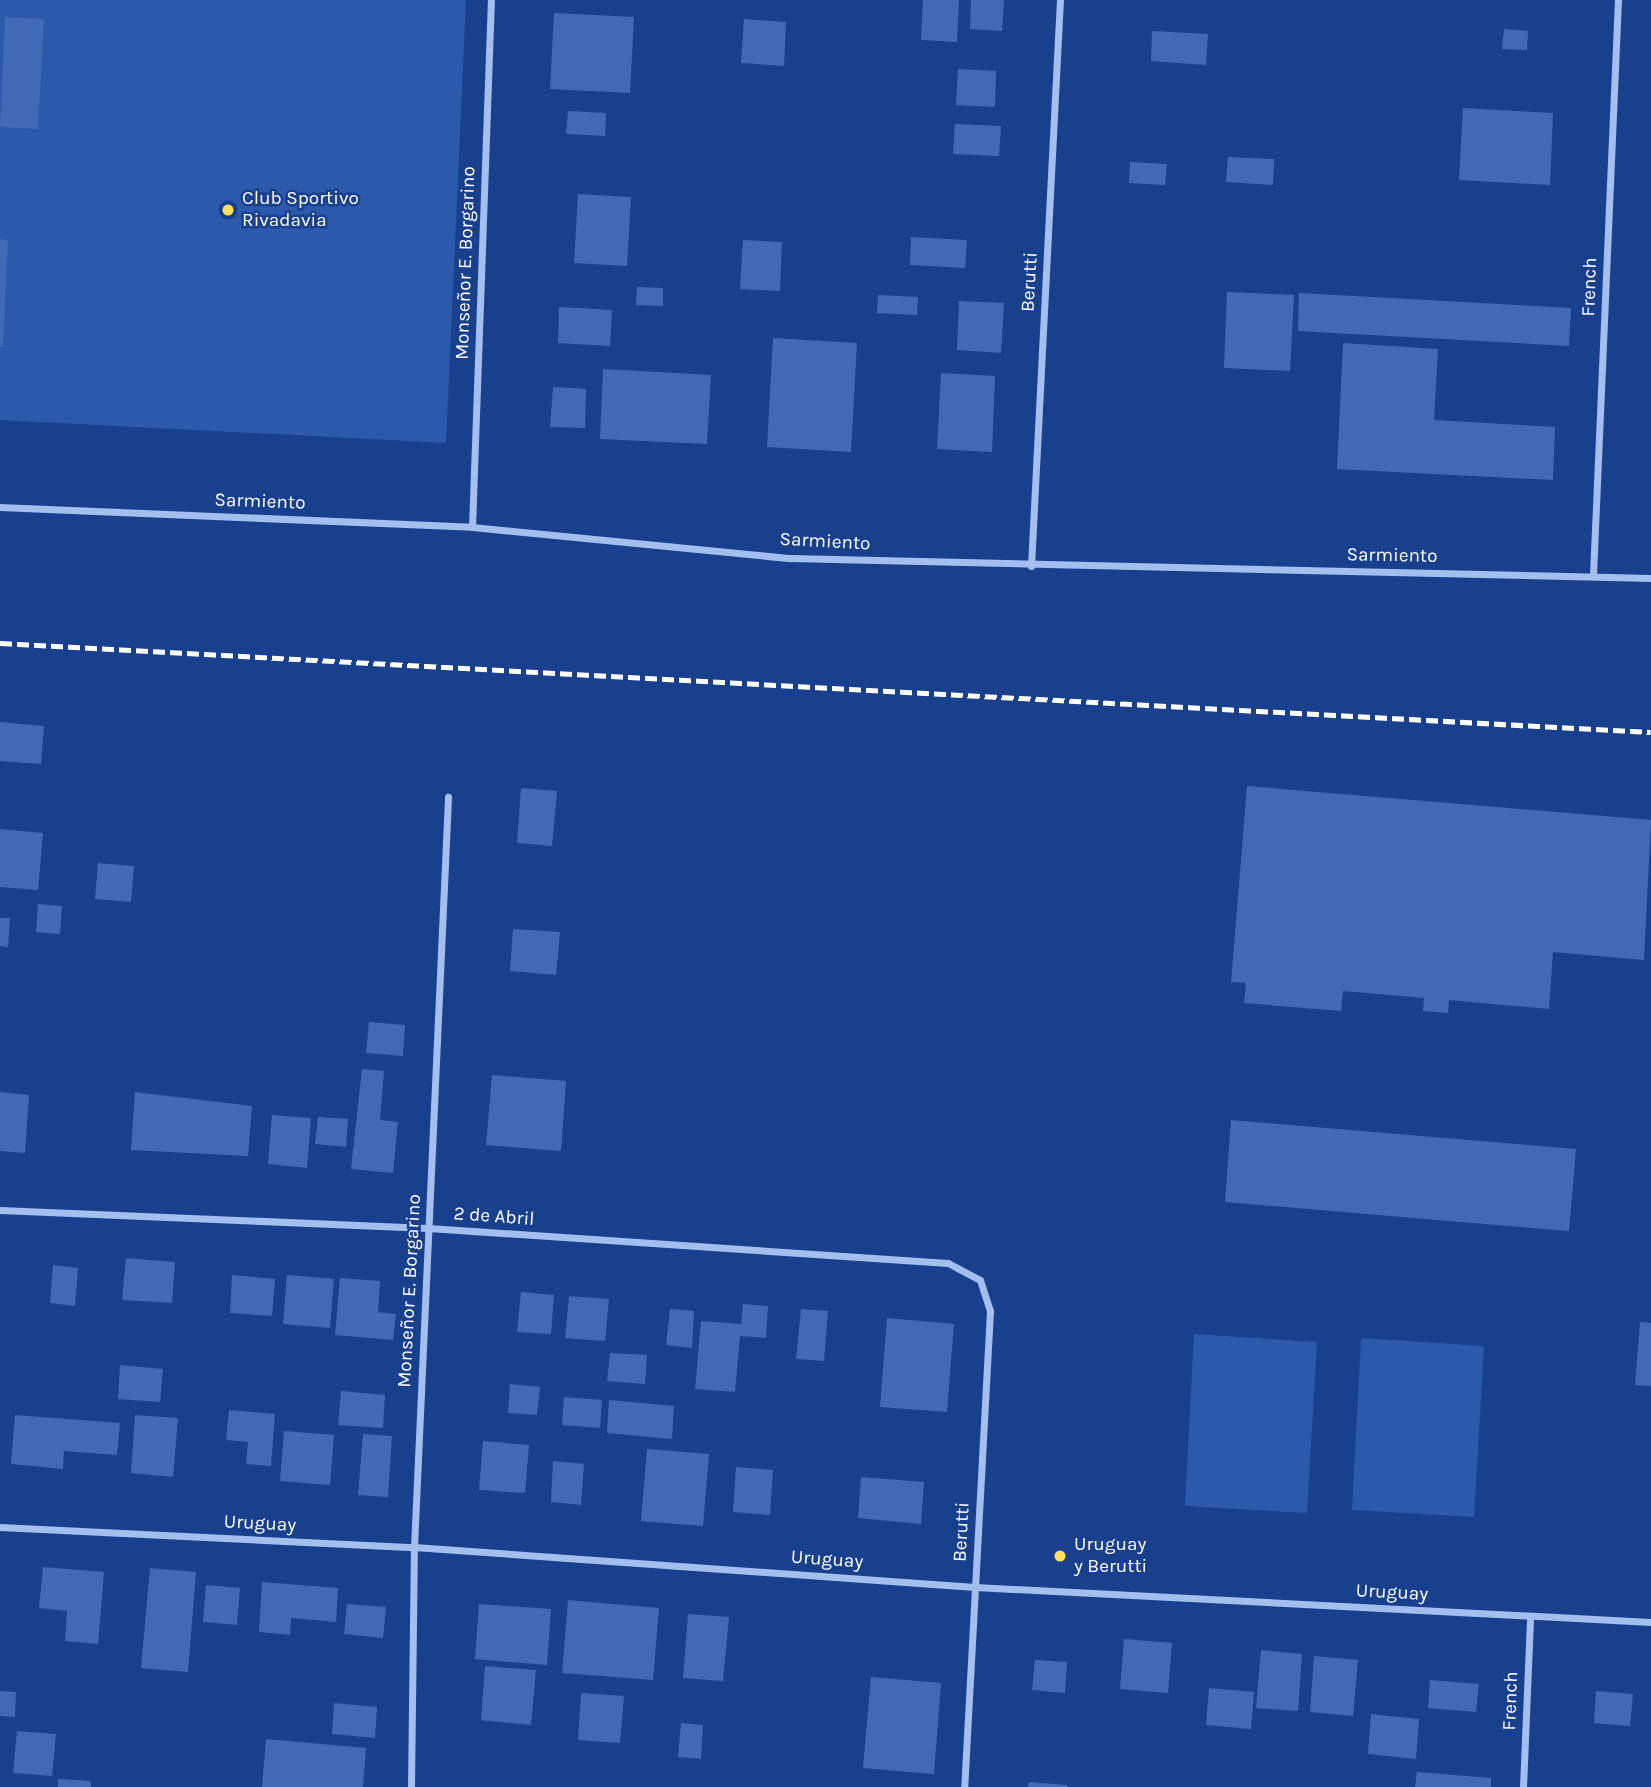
<!DOCTYPE html>
<html>
<head>
<meta charset="utf-8">
<style>
	body { margin:0 }
	#map { position:relative; width:1651px; height:1787px; overflow:hidden; background:#18408d; font-family:Karla,sans-serif }
	div>[style] { position:absolute }
	[style*='--x'] { left:calc(var(--x)*1px); top:calc(var(--y)*1px); width:calc(var(--w)*1px); rotate:calc(var(--a)*1deg) }
	.green>* { inset:0; background:#2b59ab }
	.building>* { inset:0; background:#416ab6 }
	.minor>* { height:7px; margin:-3.5px; padding:0 3.5px; transform-origin:3.5px; border-radius:3.5px; background:#a4bfef }
	.rail>* { height:5px; margin-top:-2.5px; transform-origin:0; background:repeating-linear-gradient(90deg,#fff 0 12px,transparent 0 17px) }
	.dots>* { width:19px; height:19px; translate:-50% -50%; box-sizing:border-box; border:4px solid #18408d; border-radius:50% }
	span { translate:-50% -50%; white-space:nowrap; text-align:center; line-height:1.15; -webkit-text-stroke:5px #18408d; paint-order:stroke }
	.poi-label { font-size:19px; color:#fff }
	.left { translate:0 -50%; text-align:left }
	.street-label { font-size:19px; color:#fff }
</style>
</head>
<body>
<div id="map">
	<div class="green">
		<i style="clip-path:polygon(0 0,466px 0,446px 443px,0 420px)"></i>
		<i style="clip-path:polygon(1194px 1334px,1317px 1342px,1307px 1513px,1185px 1506px)"></i>
		<i style="clip-path:polygon(1361px 1338px,1484px 1346px,1474px 1517px,1352px 1510px)"></i>
	</div>
	<div class="building">
		<i style="clip-path:polygon(923px 0,959px 0,957px 42px,921px 40px)"></i>
		<i style="clip-path:polygon(971px 0,1004px 0,1002px 31px,970px 29px)"></i>
		<i style="clip-path:polygon(554px 13px,634px 17px,630px 93px,550px 89px)"></i>
		<i style="clip-path:polygon(5px 17px,44px 19px,38px 129px,0 127px)"></i>
		<i style="clip-path:polygon(744px 19px,786px 22px,784px 66px,741px 63px)"></i>
		<i style="clip-path:polygon(1504px 29px,1528px 31px,1527px 50px,1502px 49px)"></i>
		<i style="clip-path:polygon(1152px 31px,1208px 34px,1206px 65px,1151px 61px)"></i>
		<i style="clip-path:polygon(958px 69px,996px 71px,995px 107px,956px 105px)"></i>
		<i style="clip-path:polygon(1463px 108px,1553px 113px,1550px 185px,1459px 180px)"></i>
		<i style="clip-path:polygon(568px 111px,606px 113px,605px 136px,566px 134px)"></i>
		<i style="clip-path:polygon(955px 124px,1001px 126px,999px 156px,953px 154px)"></i>
		<i style="clip-path:polygon(1228px 157px,1274px 159px,1273px 185px,1226px 182px)"></i>
		<i style="clip-path:polygon(1130px 162px,1167px 164px,1165px 185px,1129px 183px)"></i>
		<i style="clip-path:polygon(578px 194px,631px 197px,627px 266px,574px 263px)"></i>
		<i style="clip-path:polygon(911px 237px,967px 240px,965px 268px,910px 265px)"></i>
		<i style="clip-path:polygon(0 239px,8px 240px,3px 347px,0 347px)"></i>
		<i style="clip-path:polygon(743px 240px,782px 242px,780px 291px,740px 289px)"></i>
		<i style="clip-path:polygon(637px 287px,663px 288px,663px 306px,636px 305px)"></i>
		<i style="clip-path:polygon(1227px 292px,1294px 295px,1290px 371px,1224px 368px)"></i>
		<i style="clip-path:polygon(1299px 293px,1571px 308px,1569px 346px,1298px 331px)"></i>
		<i style="clip-path:polygon(878px 295px,918px 297px,917px 315px,877px 313px)"></i>
		<i style="clip-path:polygon(959px 301px,1004px 303px,1001px 353px,957px 350px)"></i>
		<i style="clip-path:polygon(559px 307px,612px 310px,610px 346px,558px 343px)"></i>
		<i style="clip-path:polygon(773px 338px,857px 343px,851px 452px,767px 447px)"></i>
		<i style="clip-path:polygon(1343px 343px,1438px 349px,1434px 420px,1555px 427px,1553px 480px,1337px 469px)"></i>
		<i style="clip-path:polygon(603px 369px,711px 375px,707px 444px,600px 439px)"></i>
		<i style="clip-path:polygon(941px 373px,995px 376px,992px 452px,937px 449px)"></i>
		<i style="clip-path:polygon(553px 387px,586px 389px,585px 428px,550px 427px)"></i>
		<i style="clip-path:polygon(0 722px,44px 726px,41px 764px,0 761px)"></i>
		<i style="clip-path:polygon(1247px 786px,1651px 820px,1644px 960px,1553px 952px,1549px 1009px,1449px 1000px,1448px 1013px,1423px 1011px,1424px 998px,1343px 991px,1341px 1011px,1244px 1003px,1246px 983px,1231px 982px)"></i>
		<i style="clip-path:polygon(521px 788px,557px 791px,552px 846px,517px 843px)"></i>
		<i style="clip-path:polygon(0 829px,43px 833px,38px 890px,0 887px)"></i>
		<i style="clip-path:polygon(98px 863px,134px 866px,131px 902px,95px 899px)"></i>
		<i style="clip-path:polygon(38px 904px,62px 906px,60px 934px,36px 932px)"></i>
		<i style="clip-path:polygon(0 918px,10px 918px,8px 947px,0 946px)"></i>
		<i style="clip-path:polygon(513px 929px,560px 932px,556px 975px,510px 971px)"></i>
		<i style="clip-path:polygon(369px 1022px,405px 1025px,403px 1056px,366px 1053px)"></i>
		<i style="clip-path:polygon(362px 1069px,384px 1071px,380px 1120px,398px 1122px,393px 1173px,351px 1169px)"></i>
		<i style="clip-path:polygon(492px 1075px,566px 1081px,561px 1151px,486px 1145px)"></i>
		<i style="clip-path:polygon(0 1092px,29px 1095px,25px 1153px,0 1151px)"></i>
		<i style="clip-path:polygon(135px 1092px,252px 1106px,248px 1156px,131px 1150px)"></i>
		<i style="clip-path:polygon(272px 1115px,311px 1118px,307px 1168px,268px 1164px)"></i>
		<i style="clip-path:polygon(318px 1117px,348px 1119px,346px 1147px,315px 1144px)"></i>
		<i style="clip-path:polygon(1231px 1120px,1576px 1149px,1569px 1231px,1225px 1202px)"></i>
		<i style="clip-path:polygon(126px 1258px,175px 1262px,172px 1303px,122px 1300px)"></i>
		<i style="clip-path:polygon(53px 1265px,78px 1268px,75px 1306px,50px 1303px)"></i>
		<i style="clip-path:polygon(232px 1275px,275px 1279px,272px 1316px,230px 1313px)"></i>
		<i style="clip-path:polygon(287px 1275px,334px 1279px,330px 1328px,283px 1324px)"></i>
		<i style="clip-path:polygon(340px 1278px,380px 1281px,378px 1312px,396px 1314px,393px 1340px,335px 1335px)"></i>
		<i style="clip-path:polygon(521px 1292px,554px 1295px,551px 1334px,517px 1332px)"></i>
		<i style="clip-path:polygon(569px 1296px,609px 1299px,605px 1341px,565px 1338px)"></i>
		<i style="clip-path:polygon(743px 1304px,768px 1306px,766px 1338px,740px 1336px,735px 1392px,695px 1389px,701px 1321px,741px 1324px)"></i>
		<i style="clip-path:polygon(670px 1309px,694px 1311px,692px 1348px,666px 1345px)"></i>
		<i style="clip-path:polygon(801px 1309px,828px 1311px,824px 1361px,796px 1359px)"></i>
		<i style="clip-path:polygon(887px 1318px,954px 1324px,947px 1412px,880px 1407px)"></i>
		<i style="clip-path:polygon(1640px 1322px,1651px 1323px,1651px 1386px,1635px 1385px)"></i>
		<i style="clip-path:polygon(610px 1353px,647px 1355px,645px 1384px,607px 1381px)"></i>
		<i style="clip-path:polygon(120px 1365px,163px 1369px,160px 1402px,118px 1399px)"></i>
		<i style="clip-path:polygon(510px 1384px,540px 1387px,537px 1415px,508px 1413px)"></i>
		<i style="clip-path:polygon(341px 1391px,385px 1395px,383px 1428px,338px 1425px)"></i>
		<i style="clip-path:polygon(564px 1397px,602px 1400px,600px 1428px,562px 1425px)"></i>
		<i style="clip-path:polygon(609px 1400px,674px 1406px,672px 1439px,607px 1433px)"></i>
		<i style="clip-path:polygon(229px 1410px,275px 1414px,271px 1466px,246px 1464px,248px 1442px,226px 1440px)"></i>
		<i style="clip-path:polygon(15px 1415px,120px 1423px,117px 1455px,64px 1451px,63px 1469px,11px 1464px)"></i>
		<i style="clip-path:polygon(135px 1415px,178px 1418px,173px 1477px,131px 1473px)"></i>
		<i style="clip-path:polygon(284px 1431px,334px 1435px,330px 1485px,280px 1481px)"></i>
		<i style="clip-path:polygon(363px 1434px,392px 1436px,388px 1497px,358px 1495px)"></i>
		<i style="clip-path:polygon(483px 1441px,529px 1445px,525px 1493px,479px 1490px)"></i>
		<i style="clip-path:polygon(647px 1449px,709px 1454px,703px 1526px,641px 1521px)"></i>
		<i style="clip-path:polygon(553px 1461px,584px 1464px,581px 1505px,551px 1502px)"></i>
		<i style="clip-path:polygon(736px 1467px,773px 1470px,770px 1515px,733px 1512px)"></i>
		<i style="clip-path:polygon(861px 1477px,924px 1482px,921px 1524px,858px 1518px)"></i>
		<i style="clip-path:polygon(43px 1567px,104px 1572px,98px 1644px,65px 1641px,67px 1611px,39px 1608px)"></i>
		<i style="clip-path:polygon(150px 1568px,196px 1572px,188px 1672px,141px 1668px)"></i>
		<i style="clip-path:polygon(262px 1582px,338px 1588px,336px 1622px,291px 1618px,290px 1635px,259px 1632px)"></i>
		<i style="clip-path:polygon(206px 1585px,240px 1588px,237px 1625px,203px 1622px)"></i>
		<i style="clip-path:polygon(568px 1600px,659px 1608px,653px 1680px,562px 1673px)"></i>
		<i style="clip-path:polygon(347px 1604px,386px 1607px,383px 1638px,344px 1634px)"></i>
		<i style="clip-path:polygon(479px 1604px,551px 1609px,547px 1665px,475px 1659px)"></i>
		<i style="clip-path:polygon(688px 1614px,729px 1617px,723px 1681px,683px 1678px)"></i>
		<i style="clip-path:polygon(1124px 1639px,1172px 1643px,1168px 1693px,1120px 1689px)"></i>
		<i style="clip-path:polygon(1261px 1650px,1302px 1654px,1298px 1711px,1256px 1708px)"></i>
		<i style="clip-path:polygon(1314px 1656px,1358px 1660px,1353px 1716px,1310px 1712px)"></i>
		<i style="clip-path:polygon(1035px 1660px,1067px 1662px,1065px 1693px,1032px 1690px)"></i>
		<i style="clip-path:polygon(485px 1666px,536px 1670px,531px 1725px,481px 1720px)"></i>
		<i style="clip-path:polygon(871px 1677px,941px 1683px,934px 1774px,863px 1768px)"></i>
		<i style="clip-path:polygon(1430px 1680px,1479px 1684px,1476px 1712px,1428px 1708px)"></i>
		<i style="clip-path:polygon(1209px 1688px,1254px 1692px,1251px 1729px,1206px 1725px)"></i>
		<i style="clip-path:polygon(0 1691px,16px 1692px,15px 1717px,0 1716px)"></i>
		<i style="clip-path:polygon(1596px 1691px,1633px 1694px,1630px 1726px,1594px 1723px)"></i>
		<i style="clip-path:polygon(581px 1693px,624px 1696px,620px 1743px,578px 1740px)"></i>
		<i style="clip-path:polygon(334px 1703px,377px 1707px,375px 1738px,332px 1734px)"></i>
		<i style="clip-path:polygon(1371px 1714px,1419px 1719px,1416px 1759px,1368px 1754px)"></i>
		<i style="clip-path:polygon(681px 1723px,703px 1725px,701px 1759px,678px 1757px)"></i>
		<i style="clip-path:polygon(17px 1731px,56px 1734px,52px 1776px,13px 1773px)"></i>
		<i style="clip-path:polygon(266px 1739px,366px 1748px,363px 1787px,262px 1787px)"></i>
		<i style="clip-path:polygon(1417px 1772px,1491px 1778px,1491px 1787px,1415px 1787px)"></i>
		<i style="clip-path:polygon(58px 1779px,91px 1781px,91px 1787px,58px 1787px)"></i>
		<i style="clip-path:polygon(1029px 1782px,1067px 1785px,1067px 1787px,1028px 1787px)"></i>
	</div>
	<div class="minor">
		<i style="--x:0;--y:507;--w:472;--a:2.4"></i>
		<i style="--x:472;--y:527;--w:320;--a:5.6"></i>
		<i style="--x:790;--y:558;--w:861;--a:1.33"></i>
		<i style="--x:472;--y:527;--w:527;--a:-87.94"></i>
		<i style="--x:1031;--y:566;--w:567;--a:-87.07"></i>
		<i style="--x:1593;--y:575;--w:576;--a:-87.51"></i>
		<i style="--x:0;--y:1210;--w:428;--a:2.4"></i>
		<i style="--x:428;--y:1228;--w:521;--a:3.85"></i>
		<i style="--x:948;--y:1263;--w:36;--a:28"></i>
		<i style="--x:980;--y:1280;--w:33;--a:72"></i>
		<i style="--x:990;--y:1311;--w:477;--a:93.1"></i>
		<i style="--x:0;--y:1527;--w:414;--a:2.8"></i>
		<i style="--x:414;--y:1547;--w:562;--a:4.08"></i>
		<i style="--x:975;--y:1587;--w:677;--a:2.96"></i>
		<i style="--x:411;--y:1787;--w:240;--a:-89.3"></i>
		<i style="--x:414;--y:1547;--w:751;--a:-87.4"></i>
		<i style="--x:1523;--y:1787;--w:170;--a:-87.6"></i>
	</div>
	<div class="rail">
		<i style="--x:0;--y:643;--w:1653;--a:3.09"></i>
	</div>
	<div class="dots">
		<i style="left:228px;top:210px;background:#ffe061"></i>
		<i style="left:1060px;top:1556px;background:#ffe061"></i>
	</div>
	<div class="poi-label">
		<span class="left" style="left:242px;top:210px">Club Sportivo<br>Rivadavia</span>
		<span class="left" style="left:1074px;top:1556px">Uruguay<br>y Berutti</span>
	</div>
	<div class="street-label">
		<span style="left:466px;top:263px;rotate:-88deg">Monseñor E. Borgarino</span>
		<span style="left:1030px;top:282px;rotate:-87deg">Berutti</span>
		<span style="left:1590px;top:287px;rotate:-88deg">French</span>
		<span style="left:260px;top:502px;rotate:2deg">Sarmiento</span>
		<span style="left:825px;top:542px;rotate:3deg">Sarmiento</span>
		<span style="left:1392px;top:556px;rotate:1deg">Sarmiento</span>
		<span style="left:494px;top:1217px;rotate:4deg">2 de Abril</span>
		<span style="left:410px;top:1291px;rotate:-87deg">Monseñor E. Borgarino</span>
		<span style="left:260px;top:1524px;rotate:3deg">Uruguay</span>
		<span style="left:962px;top:1532px;rotate:-87deg">Berutti</span>
		<span style="left:827px;top:1560px;rotate:4deg">Uruguay</span>
		<span style="left:1392px;top:1593px;rotate:3deg">Uruguay</span>
		<span style="left:1511px;top:1701px;rotate:-88deg">French</span>
	</div>
</div>
</body>
</html>
